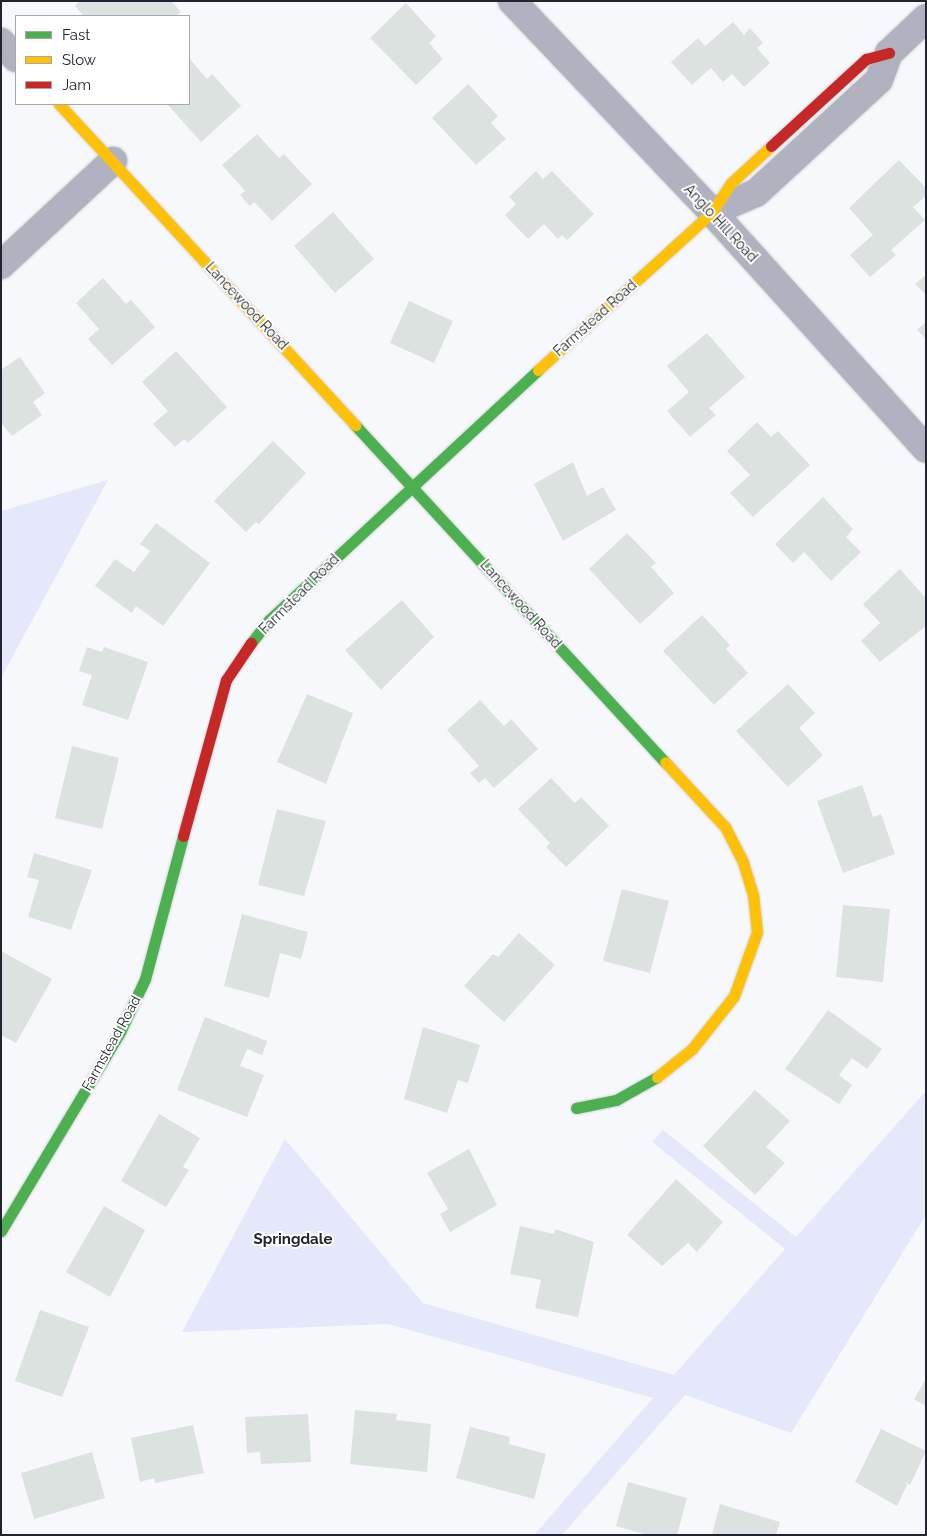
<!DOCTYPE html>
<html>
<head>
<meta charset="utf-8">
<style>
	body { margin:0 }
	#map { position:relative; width:927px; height:1536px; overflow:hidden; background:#f7f8fc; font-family:Raleway,sans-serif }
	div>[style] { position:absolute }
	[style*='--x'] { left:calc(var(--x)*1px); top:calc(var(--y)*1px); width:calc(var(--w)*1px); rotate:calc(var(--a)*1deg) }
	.green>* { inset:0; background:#e4e8fa }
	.building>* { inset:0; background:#dce2e0 }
	.roads { filter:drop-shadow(0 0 1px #d1d3d6) drop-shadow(0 0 1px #d1d3d6) }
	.street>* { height:28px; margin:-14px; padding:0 14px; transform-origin:14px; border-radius:14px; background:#b0b2c0 }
	.fast>* { height:11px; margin:-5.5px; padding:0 5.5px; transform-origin:5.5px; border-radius:5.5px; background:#4caf50 }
	.slow>* { height:11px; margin:-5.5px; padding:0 5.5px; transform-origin:5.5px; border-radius:5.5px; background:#ffc107 }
	.jam>* { height:11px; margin:-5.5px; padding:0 5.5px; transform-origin:5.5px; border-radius:5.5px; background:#c62828 }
	span { translate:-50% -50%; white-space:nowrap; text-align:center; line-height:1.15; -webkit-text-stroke:4px #fff; paint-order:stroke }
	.street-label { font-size:14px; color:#222430 }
	.neighbourhood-label { font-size:15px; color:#222430; font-weight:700 }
	.frame { position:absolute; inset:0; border:2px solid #222430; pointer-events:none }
	.legend { position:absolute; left:15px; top:15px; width:175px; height:90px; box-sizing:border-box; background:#fff; border:1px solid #a7a7ac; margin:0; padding:6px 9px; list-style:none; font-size:15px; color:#222430 }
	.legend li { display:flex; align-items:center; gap:10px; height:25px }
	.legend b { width:25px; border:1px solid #a7a7ac }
</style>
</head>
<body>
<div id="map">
	<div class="green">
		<i style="clip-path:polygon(108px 480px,1px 678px,1px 511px)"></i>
		<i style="clip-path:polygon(926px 1091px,926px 1215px,791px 1433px,685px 1395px,562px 1535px,534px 1535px,653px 1398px,388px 1324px,182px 1332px,285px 1139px,423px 1303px,674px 1375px,785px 1249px,652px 1142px,663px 1130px,796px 1237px)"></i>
	</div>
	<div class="building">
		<i style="clip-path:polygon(80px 1px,171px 1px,181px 12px,176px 16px,84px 16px,75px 6px)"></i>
		<i style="clip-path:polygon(406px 3px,436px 36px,429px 43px,443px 59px,416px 85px,370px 38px)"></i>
		<i style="clip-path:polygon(733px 22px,744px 35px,750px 28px,763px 43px,757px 48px,770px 63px,744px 87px,732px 74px,723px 82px,711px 68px,692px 85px,671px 62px,698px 38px,705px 46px)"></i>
		<i style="clip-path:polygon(189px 58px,207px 79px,212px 74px,241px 106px,201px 142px,167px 104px,189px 104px)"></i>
		<i style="clip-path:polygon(468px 84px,498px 116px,491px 123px,506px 139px,476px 165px,432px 118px)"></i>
		<i style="clip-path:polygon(257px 134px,279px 158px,284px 154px,312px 184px,272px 221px,254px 202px,250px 206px,240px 195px,245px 191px,222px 165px)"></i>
		<i style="clip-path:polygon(899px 160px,926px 188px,926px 196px,913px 207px,925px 220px,891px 250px,896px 255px,870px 277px,850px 255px,873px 235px,849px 208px)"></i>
		<i style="clip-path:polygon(536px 171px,543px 179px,552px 171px,594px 214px,567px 240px,562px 235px,558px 239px,544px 224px,528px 239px,505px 215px,516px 204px,509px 197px)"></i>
		<i style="clip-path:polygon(333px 212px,374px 259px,335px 293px,294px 246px)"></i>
		<i style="clip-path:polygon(926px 275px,926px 295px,915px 284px)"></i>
		<i style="clip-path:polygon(103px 278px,126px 304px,131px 300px,155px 327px,112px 365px,88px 339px,99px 329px,76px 303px)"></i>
		<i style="clip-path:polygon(409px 301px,453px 321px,434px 363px,390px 343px)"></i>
		<i style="clip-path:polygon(926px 322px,926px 339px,917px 330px)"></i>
		<i style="clip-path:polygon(707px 333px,745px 377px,709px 408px,716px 415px,690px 437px,667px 411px,689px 392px,667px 366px)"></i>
		<i style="clip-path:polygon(176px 351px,227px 407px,188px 443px,184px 439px,175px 447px,153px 424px,168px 411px,142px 382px)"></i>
		<i style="clip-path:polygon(20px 357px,45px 393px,33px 402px,42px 415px,12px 436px,1px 423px,1px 370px)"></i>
		<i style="clip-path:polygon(757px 422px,771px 437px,778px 431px,810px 465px,753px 517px,730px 493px,750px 475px,727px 451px)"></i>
		<i style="clip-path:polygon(273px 441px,306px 473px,259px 524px,256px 522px,246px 532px,214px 501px)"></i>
		<i style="clip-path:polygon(573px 462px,587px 496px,603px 487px,616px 510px,563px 541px,534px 484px)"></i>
		<i style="clip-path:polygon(823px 497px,853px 529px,846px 537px,861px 552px,831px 581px,804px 552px,793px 563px,775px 544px)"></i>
		<i style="clip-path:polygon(156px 523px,210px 563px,163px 626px,136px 606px,132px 613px,95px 586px,115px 559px,134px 572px,150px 551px,140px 544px)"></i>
		<i style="clip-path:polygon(627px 533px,656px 563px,651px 567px,674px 593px,640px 624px,589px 569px)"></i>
		<i style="clip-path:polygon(900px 569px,924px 596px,926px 594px,926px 626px,880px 662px,861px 641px,880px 623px,863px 604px)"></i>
		<i style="clip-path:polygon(402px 600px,434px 637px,381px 690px,345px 650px)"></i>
		<i style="clip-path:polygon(702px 615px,730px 645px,726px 649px,748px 673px,714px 705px,663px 651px)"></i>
		<i style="clip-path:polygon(87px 647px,102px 652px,104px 647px,148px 662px,128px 720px,82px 705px,92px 675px,79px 671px)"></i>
		<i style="clip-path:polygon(788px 684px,815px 713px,799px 728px,823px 755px,788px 787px,736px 731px)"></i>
		<i style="clip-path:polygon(307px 694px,353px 713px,326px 784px,277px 762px)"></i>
		<i style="clip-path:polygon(480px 700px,504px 726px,511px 719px,538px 749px,494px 788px,485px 778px,479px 783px,470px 773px,479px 766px,447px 730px)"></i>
		<i style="clip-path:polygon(72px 746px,119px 758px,102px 829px,55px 818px)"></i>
		<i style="clip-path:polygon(551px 778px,575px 803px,581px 797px,609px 826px,566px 867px,546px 847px,550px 843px,518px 809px)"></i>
		<i style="clip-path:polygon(862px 785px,873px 817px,881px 814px,895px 854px,843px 873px,817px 801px)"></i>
		<i style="clip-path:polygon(277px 809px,326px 821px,304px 896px,258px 885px)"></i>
		<i style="clip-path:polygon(34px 853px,92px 870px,71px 930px,28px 917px,39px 880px,27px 877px)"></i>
		<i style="clip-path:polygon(622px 889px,669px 901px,650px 973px,603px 961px)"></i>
		<i style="clip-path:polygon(843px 905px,890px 909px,883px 982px,836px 977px)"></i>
		<i style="clip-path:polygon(242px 914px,308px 932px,301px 959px,280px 953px,269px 998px,224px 986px)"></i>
		<i style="clip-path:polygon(519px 933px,555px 965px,504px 1022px,464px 986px,493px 954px,498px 957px)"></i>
		<i style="clip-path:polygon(1px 951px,52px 979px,16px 1043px,1px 1035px)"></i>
		<i style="clip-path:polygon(828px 1010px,882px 1049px,867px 1069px,852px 1058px,839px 1075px,852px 1085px,839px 1104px,785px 1069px)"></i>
		<i style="clip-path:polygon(205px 1017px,267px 1041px,262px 1055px,247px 1049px,240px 1066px,264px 1075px,247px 1117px,177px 1090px)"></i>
		<i style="clip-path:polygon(423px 1027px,480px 1045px,468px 1083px,458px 1080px,447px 1113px,404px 1099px)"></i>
		<i style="clip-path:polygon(755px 1090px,790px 1121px,766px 1147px,785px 1163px,755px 1195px,703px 1146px)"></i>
		<i style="clip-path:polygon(159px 1114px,200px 1138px,183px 1167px,189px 1170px,166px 1207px,121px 1181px)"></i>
		<i style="clip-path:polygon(469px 1149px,497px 1205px,450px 1232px,440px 1214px,448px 1209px,427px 1173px)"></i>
		<i style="clip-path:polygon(676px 1179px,723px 1222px,697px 1252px,688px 1243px,662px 1266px,627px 1235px)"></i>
		<i style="clip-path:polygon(104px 1206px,145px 1230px,110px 1297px,66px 1272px)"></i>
		<i style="clip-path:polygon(520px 1226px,554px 1234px,555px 1229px,594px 1242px,578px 1317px,535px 1308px,541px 1280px,510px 1274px)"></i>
		<i style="clip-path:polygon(40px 1310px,89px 1327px,62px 1397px,15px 1381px)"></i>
		<i style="clip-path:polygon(926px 1379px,926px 1406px,914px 1399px)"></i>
		<i style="clip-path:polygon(355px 1410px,397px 1414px,396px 1420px,431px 1424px,427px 1472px,350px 1464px)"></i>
		<i style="clip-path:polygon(308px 1414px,311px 1462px,261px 1464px,260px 1452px,247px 1453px,245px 1417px)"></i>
		<i style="clip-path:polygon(193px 1425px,204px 1473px,155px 1483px,154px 1478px,140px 1482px,131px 1438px)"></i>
		<i style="clip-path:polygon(470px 1427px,510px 1437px,509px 1444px,546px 1454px,534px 1499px,456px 1478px)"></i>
		<i style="clip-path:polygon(881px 1429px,926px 1451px,910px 1485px,905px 1482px,907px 1485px,897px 1506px,855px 1482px)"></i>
		<i style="clip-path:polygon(92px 1452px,105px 1498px,34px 1519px,21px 1473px)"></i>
		<i style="clip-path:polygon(628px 1482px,687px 1498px,677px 1535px,647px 1535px,616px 1526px)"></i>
		<i style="clip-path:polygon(720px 1504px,780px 1522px,776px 1535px,712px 1535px)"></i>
	</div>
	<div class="roads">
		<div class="street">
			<i style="--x:512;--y:1;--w:291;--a:46.5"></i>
			<i style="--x:712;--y:212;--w:319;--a:47.9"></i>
			<i style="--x:1;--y:42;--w:22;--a:47"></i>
			<i style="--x:712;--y:212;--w:48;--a:-23.4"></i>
			<i style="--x:756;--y:193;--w:167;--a:-42.6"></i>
			<i style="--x:879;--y:80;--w:29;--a:-70"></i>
			<i style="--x:889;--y:53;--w:51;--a:-43.4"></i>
			<i style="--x:1;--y:265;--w:153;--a:-42.9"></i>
		</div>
		<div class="fast">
			<i style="--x:355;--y:425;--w:458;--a:47.4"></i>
			<i style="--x:251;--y:643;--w:29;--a:-52"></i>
			<i style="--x:269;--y:620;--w:367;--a:-42.9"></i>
			<i style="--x:576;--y:1108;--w:41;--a:-11.3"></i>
			<i style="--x:616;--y:1100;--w:47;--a:-29.3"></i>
			<i style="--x:1;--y:1231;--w:232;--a:-59.1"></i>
			<i style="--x:120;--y:1032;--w:59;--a:-64.7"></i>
			<i style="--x:145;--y:979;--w:148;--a:-75.1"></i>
		</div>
		<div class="slow">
			<i style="--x:59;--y:104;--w:437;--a:47.3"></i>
			<i style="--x:538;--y:370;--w:235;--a:-42.2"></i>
			<i style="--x:712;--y:212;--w:35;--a:-57"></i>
			<i style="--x:731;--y:183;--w:54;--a:-42.8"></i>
			<i style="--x:657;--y:1077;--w:45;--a:-38.7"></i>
			<i style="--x:692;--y:1049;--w:68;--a:-51.6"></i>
			<i style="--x:734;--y:996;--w:68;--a:-70.2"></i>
			<i style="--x:757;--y:932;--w:37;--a:-96"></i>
			<i style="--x:753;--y:895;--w:34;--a:-107"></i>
			<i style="--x:743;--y:862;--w:39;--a:-117"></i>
			<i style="--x:725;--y:827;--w:88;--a:-132.7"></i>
		</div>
		<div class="jam">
			<i style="--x:771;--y:146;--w:129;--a:-42.5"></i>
			<i style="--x:866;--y:59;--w:24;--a:-15"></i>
			<i style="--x:183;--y:836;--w:162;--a:-74.6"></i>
			<i style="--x:226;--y:680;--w:45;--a:-56"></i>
		</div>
	</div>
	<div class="street-label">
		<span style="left:721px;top:223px;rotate:47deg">Anglo Hill Road</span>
		<span style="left:247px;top:306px;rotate:47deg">Lancewood Road</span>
		<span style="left:595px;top:318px;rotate:-42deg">Farmstead Road</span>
		<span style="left:299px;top:594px;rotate:-45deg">Farmstead Road</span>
		<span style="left:521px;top:604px;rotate:48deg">Lancewood Road</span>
		<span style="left:111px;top:1043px;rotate:-61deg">Farmstead Road</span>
	</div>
	<div class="neighbourhood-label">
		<span style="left:293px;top:1240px">Springdale</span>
	</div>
	<div class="frame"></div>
	<ul class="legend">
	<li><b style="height:6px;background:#4caf50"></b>Fast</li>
	<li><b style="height:6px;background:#ffc107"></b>Slow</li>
	<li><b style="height:6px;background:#c62828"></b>Jam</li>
	</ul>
</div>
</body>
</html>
